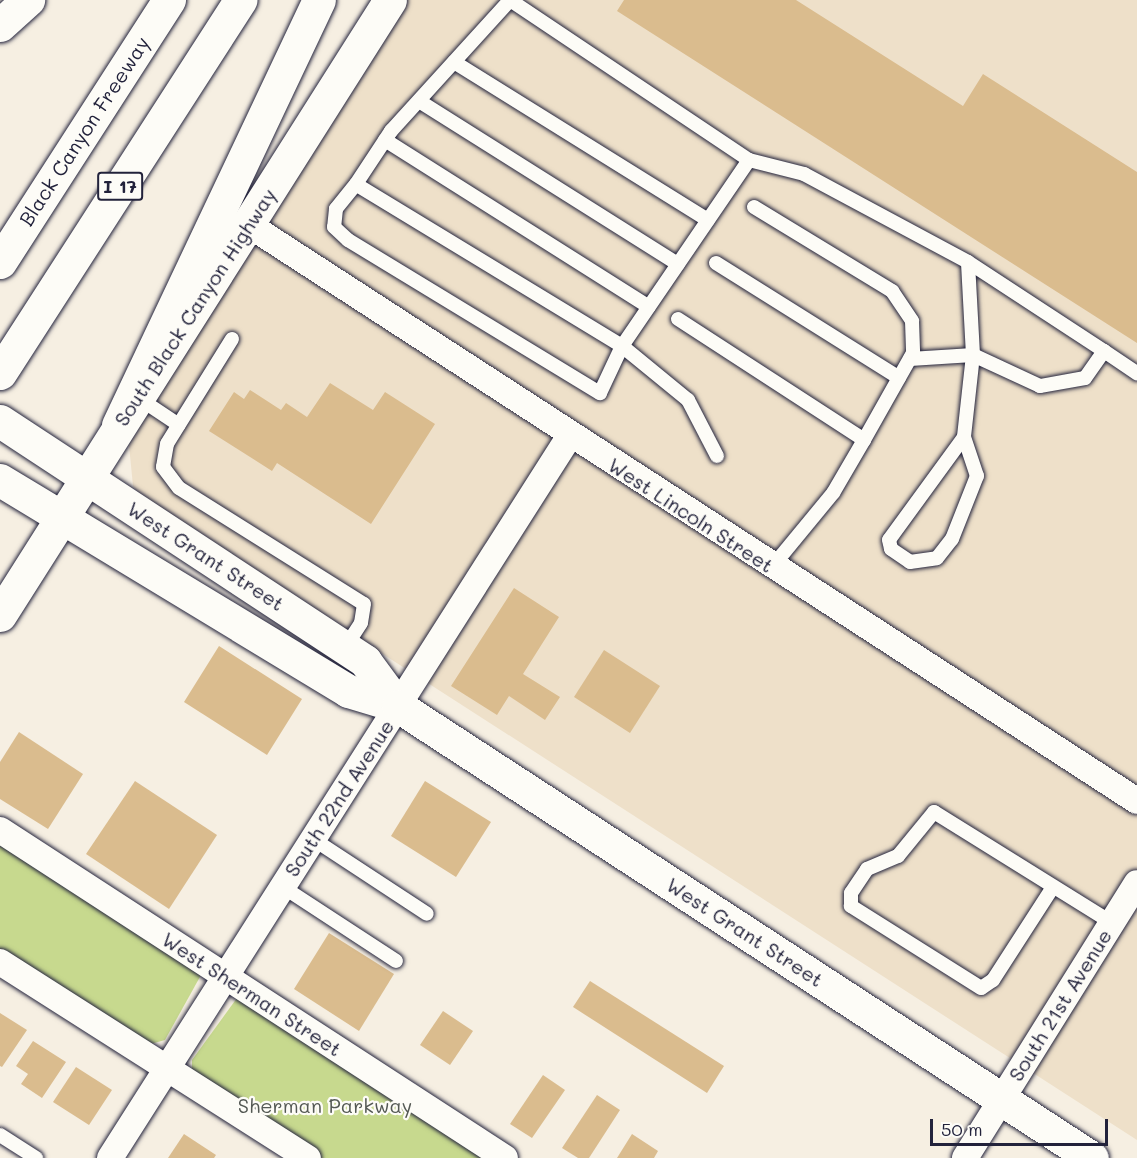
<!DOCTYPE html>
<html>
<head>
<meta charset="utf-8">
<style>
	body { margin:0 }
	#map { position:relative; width:1137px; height:1158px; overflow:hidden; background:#f6efe2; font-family:Mali,sans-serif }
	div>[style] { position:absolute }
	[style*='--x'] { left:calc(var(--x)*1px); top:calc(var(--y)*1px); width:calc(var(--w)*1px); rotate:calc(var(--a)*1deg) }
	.built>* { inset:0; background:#eee0c9 }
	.green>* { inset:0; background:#c7d98e }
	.building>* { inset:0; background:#dabc8e }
	.roads { filter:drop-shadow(0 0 2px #22223b) drop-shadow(0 0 2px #22223b) }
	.lane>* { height:14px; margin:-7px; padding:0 7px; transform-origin:7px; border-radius:7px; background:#fdfcf7 }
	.street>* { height:26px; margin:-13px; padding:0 13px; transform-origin:13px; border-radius:13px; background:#fdfcf7 }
	.secondary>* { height:33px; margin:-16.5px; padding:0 16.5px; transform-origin:16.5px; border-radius:16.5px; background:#fdfcf7 }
	.highway>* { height:33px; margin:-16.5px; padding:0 16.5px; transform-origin:16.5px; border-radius:16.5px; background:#fdfcf7 }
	span { translate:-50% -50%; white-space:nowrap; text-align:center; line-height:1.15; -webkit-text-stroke:4.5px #fdfcf7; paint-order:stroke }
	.shield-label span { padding:2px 4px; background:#fdfcf7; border:2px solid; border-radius:4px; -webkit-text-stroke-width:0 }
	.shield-label { font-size:18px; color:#22223b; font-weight:700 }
	.street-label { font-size:20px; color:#22223b }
	.park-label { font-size:20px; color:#545954 }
	.scale { position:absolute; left:930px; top:1119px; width:178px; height:27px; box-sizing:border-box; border:3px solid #22223b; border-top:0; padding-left:8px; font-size:18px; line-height:21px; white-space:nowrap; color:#22223b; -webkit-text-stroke:4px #fdfcf7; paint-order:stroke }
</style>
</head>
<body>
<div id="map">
	<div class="built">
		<i style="clip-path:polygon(406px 0,1137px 0,1137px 1140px,144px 500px,133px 486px,129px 445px,140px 424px)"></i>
	</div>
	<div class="green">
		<i style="clip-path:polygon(0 841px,201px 975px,165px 1040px,147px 1045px,0 951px)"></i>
		<i style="clip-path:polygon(237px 998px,492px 1158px,322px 1158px,192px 1070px,192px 1060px)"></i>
	</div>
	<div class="building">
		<i style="clip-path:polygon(624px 0,796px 0,963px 106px,983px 74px,1137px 172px,1137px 343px,617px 11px)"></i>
		<i style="clip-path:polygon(330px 383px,373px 410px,385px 392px,435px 424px,371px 524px,277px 463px,272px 471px,209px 431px,234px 392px,244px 399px,250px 390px,281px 410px,286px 403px,307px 417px)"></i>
		<i style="clip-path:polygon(514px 588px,559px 617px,523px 674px,560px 697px,545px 720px,509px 696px,497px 715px,451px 686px)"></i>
		<i style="clip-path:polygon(219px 646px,302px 699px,267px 755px,184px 702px)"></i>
		<i style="clip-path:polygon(604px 650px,660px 686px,630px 733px,574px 697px)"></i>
		<i style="clip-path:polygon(19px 732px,83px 774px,48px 829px,0 799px,0 762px)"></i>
		<i style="clip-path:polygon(135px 781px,217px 835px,169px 909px,86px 854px)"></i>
		<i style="clip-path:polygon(425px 781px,491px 822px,456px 877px,391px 836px)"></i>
		<i style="clip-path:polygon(329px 933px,394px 974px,359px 1031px,294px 989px)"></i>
		<i style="clip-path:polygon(590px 981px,724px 1066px,707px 1093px,573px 1007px)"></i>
		<i style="clip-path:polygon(443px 1011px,473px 1031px,450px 1065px,420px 1045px)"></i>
		<i style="clip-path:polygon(0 1013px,27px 1030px,2px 1067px,0 1066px)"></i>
		<i style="clip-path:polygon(33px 1041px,66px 1062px,42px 1098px,21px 1084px,28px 1074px,16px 1066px)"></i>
		<i style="clip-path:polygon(76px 1067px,112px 1090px,89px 1125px,53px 1102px)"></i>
		<i style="clip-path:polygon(543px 1075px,565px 1090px,532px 1138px,510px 1124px)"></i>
		<i style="clip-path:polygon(597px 1095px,620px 1110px,589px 1158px,578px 1158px,562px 1148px)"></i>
		<i style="clip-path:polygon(184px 1134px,216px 1155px,214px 1158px,168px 1158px)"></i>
		<i style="clip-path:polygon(632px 1134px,658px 1151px,654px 1158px,617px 1158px)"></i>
	</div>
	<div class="roads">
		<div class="lane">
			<i style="--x:454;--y:62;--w:299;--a:31.9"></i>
			<i style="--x:419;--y:101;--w:306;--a:32.2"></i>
			<i style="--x:385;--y:140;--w:312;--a:32.3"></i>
			<i style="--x:749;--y:160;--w:225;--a:124.3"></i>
			<i style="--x:622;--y:346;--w:311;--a:-148.7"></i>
			<i style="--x:356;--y:184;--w:64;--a:-56.6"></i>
			<i style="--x:391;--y:131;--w:177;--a:-47.7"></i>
			<i style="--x:510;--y:0;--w:288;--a:33.8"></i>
			<i style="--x:749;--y:160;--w:57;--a:14.3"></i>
			<i style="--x:804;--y:174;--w:186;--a:28.2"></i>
			<i style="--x:356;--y:184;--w:32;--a:129"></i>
			<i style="--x:336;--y:209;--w:18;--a:96"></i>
			<i style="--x:334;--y:227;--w:19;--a:43"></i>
			<i style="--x:348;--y:240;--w:295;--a:31.3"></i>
			<i style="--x:600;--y:393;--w:52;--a:-64.9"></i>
			<i style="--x:622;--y:346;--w:85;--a:39.3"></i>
			<i style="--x:688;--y:400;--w:63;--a:62.6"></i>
			<i style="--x:754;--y:207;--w:162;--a:31.3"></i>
			<i style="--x:892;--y:291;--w:36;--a:56"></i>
			<i style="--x:912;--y:321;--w:32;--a:88"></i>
			<i style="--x:913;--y:353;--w:100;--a:119.4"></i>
			<i style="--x:864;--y:440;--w:61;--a:120.3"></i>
			<i style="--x:833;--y:493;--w:96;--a:129.5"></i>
			<i style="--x:716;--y:263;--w:216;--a:32.1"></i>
			<i style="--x:678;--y:319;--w:222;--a:33"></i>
			<i style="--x:232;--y:339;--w:123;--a:121.8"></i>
			<i style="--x:167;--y:444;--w:23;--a:100"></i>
			<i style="--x:163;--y:467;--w:26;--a:53"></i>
			<i style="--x:179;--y:488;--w:218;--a:32.1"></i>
			<i style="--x:364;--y:604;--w:19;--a:99"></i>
			<i style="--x:361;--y:623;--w:30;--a:123"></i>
			<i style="--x:1104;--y:351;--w:33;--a:125"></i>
			<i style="--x:1085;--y:378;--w:46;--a:169.9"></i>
			<i style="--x:1040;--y:386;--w:74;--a:-155.2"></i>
			<i style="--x:973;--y:355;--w:93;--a:-93.1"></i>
			<i style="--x:968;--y:262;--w:163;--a:33.2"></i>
			<i style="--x:1104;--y:351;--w:40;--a:34"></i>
			<i style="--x:910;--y:359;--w:63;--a:-3.6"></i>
			<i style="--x:973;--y:355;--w:82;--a:96.3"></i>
			<i style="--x:964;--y:437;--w:127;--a:126.1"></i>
			<i style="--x:889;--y:540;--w:9;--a:77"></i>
			<i style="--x:891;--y:549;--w:23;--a:34"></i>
			<i style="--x:910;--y:562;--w:27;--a:-8"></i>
			<i style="--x:937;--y:558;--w:24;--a:-52"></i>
			<i style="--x:952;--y:539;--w:68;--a:-68.4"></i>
			<i style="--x:977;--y:476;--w:41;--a:-108.4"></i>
			<i style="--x:137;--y:397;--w:50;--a:33.7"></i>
			<i style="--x:313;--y:839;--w:136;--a:33.3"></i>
			<i style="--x:283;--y:887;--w:135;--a:33.2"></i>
			<i style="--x:1053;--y:887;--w:111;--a:122.8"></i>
			<i style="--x:993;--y:980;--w:14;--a:146"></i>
			<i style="--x:981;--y:988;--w:154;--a:-147.8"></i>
			<i style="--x:851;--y:906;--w:13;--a:-90"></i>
			<i style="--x:851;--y:893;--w:29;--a:-56"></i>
			<i style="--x:867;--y:869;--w:34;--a:-23"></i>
			<i style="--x:898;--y:856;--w:57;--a:-50.7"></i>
			<i style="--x:934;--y:812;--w:210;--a:31.9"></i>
			<i style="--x:0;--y:1135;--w:43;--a:32.6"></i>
		</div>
		<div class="street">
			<i style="--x:249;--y:225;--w:1058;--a:32.97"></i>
			<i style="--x:0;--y:830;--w:602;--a:33"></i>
			<i style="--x:0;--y:962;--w:365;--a:32.5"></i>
			<i style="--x:110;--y:1158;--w:855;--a:-57.52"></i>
			<i style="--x:965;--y:1158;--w:324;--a:-58"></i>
		</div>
		<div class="secondary">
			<i style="--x:0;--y:421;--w:437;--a:33.3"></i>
			<i style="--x:365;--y:661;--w:56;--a:53.7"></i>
			<i style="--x:0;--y:480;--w:407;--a:31.2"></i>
			<i style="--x:348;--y:691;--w:52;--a:16.7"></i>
			<i style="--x:398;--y:706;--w:828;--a:33.08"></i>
			<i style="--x:0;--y:615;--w:728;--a:-57.62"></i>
		</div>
		<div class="highway">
			<i style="--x:0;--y:25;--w:38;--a:-42"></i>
			<i style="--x:0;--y:262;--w:312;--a:-57.2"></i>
			<i style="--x:0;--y:373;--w:444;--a:-57.2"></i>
			<i style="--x:118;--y:425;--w:470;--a:-64.7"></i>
		</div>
	</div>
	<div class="shield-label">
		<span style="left:120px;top:186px">I 17</span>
	</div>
	<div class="street-label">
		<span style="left:84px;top:131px;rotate:-57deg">Black Canyon Freeway</span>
		<span style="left:195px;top:307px;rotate:-57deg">South Black Canyon Highway</span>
		<span style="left:691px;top:515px;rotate:33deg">West Lincoln Street</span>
		<span style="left:206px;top:556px;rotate:33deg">West Grant Street</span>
		<span style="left:339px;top:798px;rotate:-57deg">South 22nd Avenue</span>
		<span style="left:745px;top:932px;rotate:33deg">West Grant Street</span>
		<span style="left:252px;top:994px;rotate:33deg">West Sherman Street</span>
		<span style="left:1060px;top:1005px;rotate:-58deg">South 21st Avenue</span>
	</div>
	<div class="park-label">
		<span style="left:325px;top:1105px">Sherman Parkway</span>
	</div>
	<div class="scale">50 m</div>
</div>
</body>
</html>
